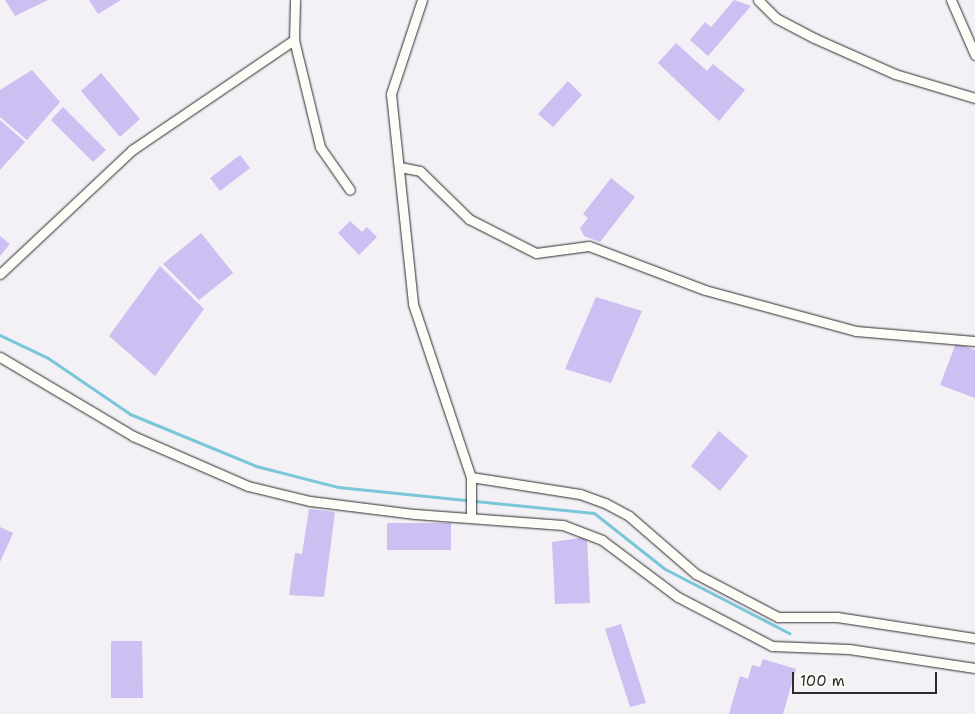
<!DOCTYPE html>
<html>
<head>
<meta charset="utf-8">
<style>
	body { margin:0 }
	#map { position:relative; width:975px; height:714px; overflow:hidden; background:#f3f0f6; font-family:"Shantell Sans",sans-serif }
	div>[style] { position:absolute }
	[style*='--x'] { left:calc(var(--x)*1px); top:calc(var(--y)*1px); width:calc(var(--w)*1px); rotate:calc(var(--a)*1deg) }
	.stream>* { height:3px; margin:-1.5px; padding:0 1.5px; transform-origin:1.5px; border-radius:1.5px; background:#7ac7d9 }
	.building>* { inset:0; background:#ccbff1 }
	.roads { filter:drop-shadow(0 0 1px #2b2b2b) drop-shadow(0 0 1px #2b2b2b) }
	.minor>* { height:9px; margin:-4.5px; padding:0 4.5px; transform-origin:4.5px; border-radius:4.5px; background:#fdfcf7 }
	span { translate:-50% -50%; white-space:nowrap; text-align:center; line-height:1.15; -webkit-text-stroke:5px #fdfcf7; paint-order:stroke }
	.scale { position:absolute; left:792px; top:672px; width:145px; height:22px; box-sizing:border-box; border:2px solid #2b2b2b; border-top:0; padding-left:6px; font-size:15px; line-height:18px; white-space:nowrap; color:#2b2b2b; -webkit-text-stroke:4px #fdfcf7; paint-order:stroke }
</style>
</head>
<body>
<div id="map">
	<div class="stream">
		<i style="--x:0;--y:335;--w:53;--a:25.6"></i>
		<i style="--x:48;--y:358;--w:99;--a:34.3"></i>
		<i style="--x:130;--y:414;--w:136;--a:22.4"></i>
		<i style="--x:256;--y:466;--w:85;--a:14.4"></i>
		<i style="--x:338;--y:487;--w:257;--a:5.8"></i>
		<i style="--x:594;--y:513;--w:90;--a:38.3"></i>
		<i style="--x:665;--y:569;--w:140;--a:27.3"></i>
	</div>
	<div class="building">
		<i style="clip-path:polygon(5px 0,48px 0,15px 16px)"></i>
		<i style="clip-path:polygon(89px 0,121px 0,98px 14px)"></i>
		<i style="clip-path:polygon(734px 0,751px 6px,708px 56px,690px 40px,705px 22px,711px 27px)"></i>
		<i style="clip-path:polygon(676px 43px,707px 71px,713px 64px,745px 90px,719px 121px,658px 63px)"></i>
		<i style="clip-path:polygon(32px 70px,60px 102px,27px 140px,0 117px,0 90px)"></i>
		<i style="clip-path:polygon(101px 73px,140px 119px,120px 137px,81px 91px)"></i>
		<i style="clip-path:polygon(568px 81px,582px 95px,553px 127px,538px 114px)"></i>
		<i style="clip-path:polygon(63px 107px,106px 150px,93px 162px,51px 120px)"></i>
		<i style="clip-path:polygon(0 120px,25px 142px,0 170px)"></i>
		<i style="clip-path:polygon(240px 155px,250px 168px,220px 191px,210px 178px)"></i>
		<i style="clip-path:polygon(611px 178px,635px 197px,600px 242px,584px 236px,580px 228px,588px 218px,583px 214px)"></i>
		<i style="clip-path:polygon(350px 221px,362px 232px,367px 227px,377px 237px,359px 255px,338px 233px)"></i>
		<i style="clip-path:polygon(201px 233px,233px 273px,199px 300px,163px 264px)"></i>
		<i style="clip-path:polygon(0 236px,10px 244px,0 256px)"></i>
		<i style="clip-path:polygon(160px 266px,204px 309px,155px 376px,109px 336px)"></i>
		<i style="clip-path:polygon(596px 297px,642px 311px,611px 383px,565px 369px)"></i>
		<i style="clip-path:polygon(956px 343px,975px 350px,975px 398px,940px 385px)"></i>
		<i style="clip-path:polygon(719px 431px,748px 456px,720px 491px,691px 466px)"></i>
		<i style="clip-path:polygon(309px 509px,335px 512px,324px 597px,289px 595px,295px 553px,302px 554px)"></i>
		<i style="clip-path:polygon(387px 523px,451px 523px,451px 550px,387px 550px)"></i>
		<i style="clip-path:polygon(0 527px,13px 533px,0 562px)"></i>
		<i style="clip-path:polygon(587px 537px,590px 603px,555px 604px,552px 542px)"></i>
		<i style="clip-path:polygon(621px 624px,646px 703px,630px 707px,605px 629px)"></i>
		<i style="clip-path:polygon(111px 641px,142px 641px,143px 698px,111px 698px)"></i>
		<i style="clip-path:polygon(763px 659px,796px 669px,783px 714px,729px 714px,740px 676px,748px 679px,752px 665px,760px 667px)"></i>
	</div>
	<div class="roads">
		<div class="minor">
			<i style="--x:295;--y:0;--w:40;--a:91.4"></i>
			<i style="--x:294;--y:40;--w:110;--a:76.3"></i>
			<i style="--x:320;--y:147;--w:52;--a:55.1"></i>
			<i style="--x:422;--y:0;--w:99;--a:108.3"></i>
			<i style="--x:391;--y:94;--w:211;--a:84"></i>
			<i style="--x:413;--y:304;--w:182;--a:71.5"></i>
			<i style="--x:471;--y:477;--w:40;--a:90"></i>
			<i style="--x:758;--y:0;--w:25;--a:45"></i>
			<i style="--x:776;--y:18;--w:43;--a:27.8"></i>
			<i style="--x:814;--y:38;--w:89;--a:24"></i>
			<i style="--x:895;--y:74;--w:84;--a:16.7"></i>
			<i style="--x:951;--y:0;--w:60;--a:66.4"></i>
			<i style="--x:400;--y:167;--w:20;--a:11"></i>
			<i style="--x:420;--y:171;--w:69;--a:44.4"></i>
			<i style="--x:469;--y:219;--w:75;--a:26.9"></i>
			<i style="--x:536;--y:253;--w:53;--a:-7.5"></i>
			<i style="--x:589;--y:246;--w:124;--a:20.8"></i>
			<i style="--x:705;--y:290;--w:156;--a:15.2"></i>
			<i style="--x:856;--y:331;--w:119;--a:4.8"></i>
			<i style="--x:0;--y:274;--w:181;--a:-43.2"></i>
			<i style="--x:132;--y:150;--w:196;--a:-34.2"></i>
			<i style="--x:0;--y:357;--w:155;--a:30.7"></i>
			<i style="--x:133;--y:436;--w:125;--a:23.5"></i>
			<i style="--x:248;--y:486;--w:64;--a:13.6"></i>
			<i style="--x:310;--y:501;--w:106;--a:7.1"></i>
			<i style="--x:415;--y:514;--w:148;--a:4.3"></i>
			<i style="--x:563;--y:525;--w:42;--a:21"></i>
			<i style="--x:602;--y:540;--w:95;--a:36.9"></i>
			<i style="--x:678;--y:597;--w:106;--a:27.5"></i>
			<i style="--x:772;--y:646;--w:77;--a:2.2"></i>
			<i style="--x:849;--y:649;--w:127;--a:8.6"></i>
			<i style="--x:471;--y:477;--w:110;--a:8.9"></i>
			<i style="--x:580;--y:494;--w:27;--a:20"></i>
			<i style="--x:605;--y:503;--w:27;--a:28"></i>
			<i style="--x:629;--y:516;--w:89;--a:40.9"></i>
			<i style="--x:696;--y:574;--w:93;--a:27.7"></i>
			<i style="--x:778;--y:617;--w:59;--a:0"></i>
			<i style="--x:837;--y:617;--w:140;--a:8.7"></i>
		</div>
	</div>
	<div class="scale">100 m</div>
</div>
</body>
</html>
